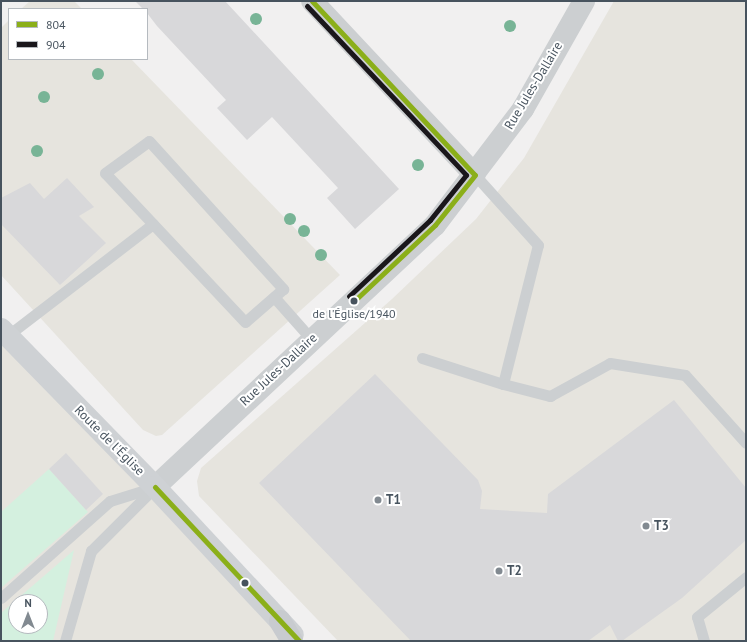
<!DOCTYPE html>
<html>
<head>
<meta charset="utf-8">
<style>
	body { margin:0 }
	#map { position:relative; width:747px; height:642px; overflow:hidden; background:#f1f0f0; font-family:"PT Sans",sans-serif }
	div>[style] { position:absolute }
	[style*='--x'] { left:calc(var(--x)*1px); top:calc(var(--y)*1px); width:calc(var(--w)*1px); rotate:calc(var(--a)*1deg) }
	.commercial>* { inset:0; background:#e6e4de }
	.green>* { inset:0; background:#d4f0df }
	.building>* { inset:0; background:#d8d8da }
	.service>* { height:11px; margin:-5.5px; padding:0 5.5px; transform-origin:5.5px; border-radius:5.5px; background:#cccfd1 }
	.minor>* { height:22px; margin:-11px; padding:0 11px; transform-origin:11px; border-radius:11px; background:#cccfd1 }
	.secondary>* { height:22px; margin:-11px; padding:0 11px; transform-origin:11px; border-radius:11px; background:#ced1d4 }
	.primary>* { height:22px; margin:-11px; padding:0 11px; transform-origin:11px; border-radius:11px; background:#c8cbcf }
	.bus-1>* { height:5px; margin:-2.5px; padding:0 2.5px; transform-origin:2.5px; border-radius:2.5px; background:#8baf19 }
	.bus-2>* { height:5px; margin:-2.5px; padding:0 2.5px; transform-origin:2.5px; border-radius:2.5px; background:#1a171b }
	.trees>* { width:12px; height:12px; margin:-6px; border-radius:50%; background:#78b496 }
	.dots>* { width:11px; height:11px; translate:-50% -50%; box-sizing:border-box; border:2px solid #fff; border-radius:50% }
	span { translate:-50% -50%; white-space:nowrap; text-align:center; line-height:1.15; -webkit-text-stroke:4px #fff; paint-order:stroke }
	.bus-label { font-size:12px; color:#47535e }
	.street-label { font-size:13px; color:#47535e }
	.poi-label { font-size:13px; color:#47535e; font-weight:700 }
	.left { translate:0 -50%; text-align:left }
	.frame { position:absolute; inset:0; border:2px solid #47535e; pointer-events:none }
	.legend { position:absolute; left:8px; top:8px; width:140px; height:52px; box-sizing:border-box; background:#fff; border:1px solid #b5babf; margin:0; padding:5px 7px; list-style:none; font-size:12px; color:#47535e }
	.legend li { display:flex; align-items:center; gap:8px; height:20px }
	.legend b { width:20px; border:1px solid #b5babf }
	.north { position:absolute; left:8px; top:594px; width:40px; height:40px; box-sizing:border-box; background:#fff; border:1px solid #b5babf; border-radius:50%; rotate:0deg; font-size:11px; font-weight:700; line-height:16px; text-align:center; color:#47535e }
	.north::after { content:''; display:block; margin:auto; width:14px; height:18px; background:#828a91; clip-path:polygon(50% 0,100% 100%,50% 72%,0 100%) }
</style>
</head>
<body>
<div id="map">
	<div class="commercial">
		<i style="clip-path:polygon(30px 1px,74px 1px,82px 9px,21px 9px)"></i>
		<i style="clip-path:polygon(614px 1px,746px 1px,746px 641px,338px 641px,199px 496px,197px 481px,201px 468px,392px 299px,476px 219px,524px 158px)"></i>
		<i style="clip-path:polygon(9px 20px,9px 59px,131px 59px,340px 275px,162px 435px,156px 436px,143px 430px,1px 275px,1px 28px)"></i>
		<i style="clip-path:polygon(evenodd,1px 329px,292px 641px,1px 641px,1px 329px,16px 602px,40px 602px,40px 626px,16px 626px,16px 602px)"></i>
	</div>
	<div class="green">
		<i style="clip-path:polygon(49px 469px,88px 512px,1px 588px,1px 512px)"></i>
		<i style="clip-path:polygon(evenodd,74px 550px,53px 641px,1px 641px,1px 613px,74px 550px,16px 602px,40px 602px,40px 626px,16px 626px,16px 602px)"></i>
	</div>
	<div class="building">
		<i style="clip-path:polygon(135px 1px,225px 1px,399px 189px,355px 229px,327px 198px,338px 188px,272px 117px,247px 140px,217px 108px,226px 100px,157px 26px,147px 13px,147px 9px,143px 9px)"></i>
		<i style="clip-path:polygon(67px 178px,94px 207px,79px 216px,106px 243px,60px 285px,1px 224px,1px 198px,30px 183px,44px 199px)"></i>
		<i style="clip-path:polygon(375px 374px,478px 480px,482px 491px,480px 509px,547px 513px,548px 494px,674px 400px,746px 488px,746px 540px,682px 598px,622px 641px,618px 641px,610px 625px,588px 641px,411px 641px,259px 483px)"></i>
		<i style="clip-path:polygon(66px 453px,103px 494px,86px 510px,49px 469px)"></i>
	</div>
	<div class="service">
		<i style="--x:149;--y:141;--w:200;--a:47.8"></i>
		<i style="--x:283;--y:289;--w:50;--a:139"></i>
		<i style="--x:245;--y:322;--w:204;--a:-133.2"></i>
		<i style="--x:105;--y:173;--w:54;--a:-36"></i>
		<i style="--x:274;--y:297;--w:57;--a:48.5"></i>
		<i style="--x:7;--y:336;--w:184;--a:-37.5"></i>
		<i style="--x:422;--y:358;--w:85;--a:17.8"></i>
		<i style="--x:503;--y:384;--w:143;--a:-75.9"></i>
		<i style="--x:538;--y:245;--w:94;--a:-132"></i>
		<i style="--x:503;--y:384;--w:49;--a:14.3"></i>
		<i style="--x:550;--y:396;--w:68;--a:-28.8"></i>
		<i style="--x:610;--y:363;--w:76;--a:9.1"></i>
		<i style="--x:685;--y:375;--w:91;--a:48.1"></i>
		<i style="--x:1;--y:598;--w:146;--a:-41.7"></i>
		<i style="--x:110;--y:501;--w:47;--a:-17.3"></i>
		<i style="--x:65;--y:641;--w:94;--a:-73.9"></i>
		<i style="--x:91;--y:551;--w:88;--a:-45"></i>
		<i style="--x:704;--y:641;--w:25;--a:-106"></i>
		<i style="--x:697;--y:617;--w:63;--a:-39.2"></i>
	</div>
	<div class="minor">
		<i style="--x:312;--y:1;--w:238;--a:46.9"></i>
		<i style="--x:155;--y:487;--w:383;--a:-43.1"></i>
		<i style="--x:435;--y:225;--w:146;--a:-52.8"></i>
		<i style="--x:523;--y:109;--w:124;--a:-60.5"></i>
	</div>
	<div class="secondary">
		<i style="--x:1;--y:329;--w:221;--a:45.7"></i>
		<i style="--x:155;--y:487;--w:202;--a:47"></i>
	</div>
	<div class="primary">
		<i style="--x:280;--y:621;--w:23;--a:59"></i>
	</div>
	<div class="bus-1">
		<i style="--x:312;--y:1;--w:238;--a:46.9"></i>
		<i style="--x:475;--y:175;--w:64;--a:128.7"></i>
		<i style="--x:435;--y:225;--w:111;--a:136.8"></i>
		<i style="--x:155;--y:487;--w:211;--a:46.9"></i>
	</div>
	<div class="bus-2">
		<i style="--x:307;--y:6;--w:232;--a:46.7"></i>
		<i style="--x:466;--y:175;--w:58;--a:128.7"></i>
		<i style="--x:430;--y:220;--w:111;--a:136.8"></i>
	</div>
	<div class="trees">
		<i style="left:256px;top:19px"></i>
		<i style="left:510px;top:26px"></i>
		<i style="left:98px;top:74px"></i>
		<i style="left:44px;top:97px"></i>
		<i style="left:37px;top:151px"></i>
		<i style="left:418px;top:165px"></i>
		<i style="left:290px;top:219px"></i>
		<i style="left:304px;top:231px"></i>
		<i style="left:321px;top:255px"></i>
	</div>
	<div class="dots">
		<i style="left:354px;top:301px;background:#47535e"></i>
		<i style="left:378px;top:500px;background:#828a91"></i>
		<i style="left:646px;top:526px;background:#828a91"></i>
		<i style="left:499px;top:571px;background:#828a91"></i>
		<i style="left:245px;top:583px;background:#47535e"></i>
	</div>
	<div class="bus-label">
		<span style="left:354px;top:314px">de l'Église/1940</span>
	</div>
	<div class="street-label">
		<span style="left:534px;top:86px;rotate:-59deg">Rue Jules-Dallaire</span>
		<span style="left:279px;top:370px;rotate:-43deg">Rue Jules-Dallaire</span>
		<span style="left:109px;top:441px;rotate:45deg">Route de l'Église</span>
	</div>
	<div class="poi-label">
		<span class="left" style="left:386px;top:500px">T1</span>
		<span class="left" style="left:654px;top:526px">T3</span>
		<span class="left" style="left:507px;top:571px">T2</span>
	</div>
	<div class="frame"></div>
	<ul class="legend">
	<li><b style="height:5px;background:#8baf19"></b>804</li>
	<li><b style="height:5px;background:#1a171b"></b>904</li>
	</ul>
	<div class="north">N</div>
</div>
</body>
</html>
